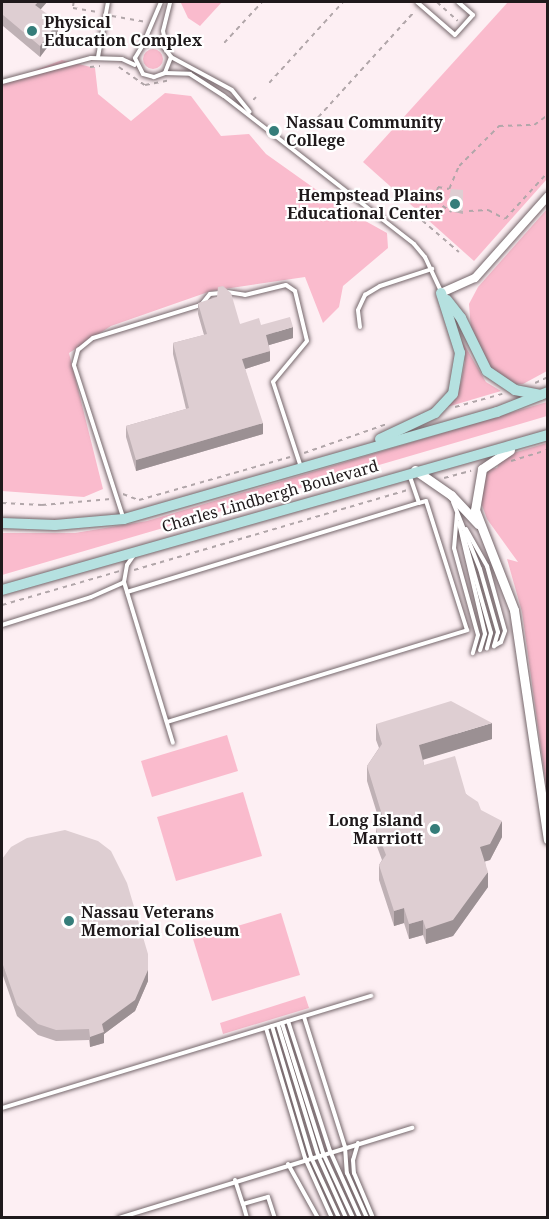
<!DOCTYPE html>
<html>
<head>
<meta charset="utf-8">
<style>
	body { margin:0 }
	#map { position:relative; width:549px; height:1219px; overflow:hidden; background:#fdeff3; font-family:"Noto Serif",serif }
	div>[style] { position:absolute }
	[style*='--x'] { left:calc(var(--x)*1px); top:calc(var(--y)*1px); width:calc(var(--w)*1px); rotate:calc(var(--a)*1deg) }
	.green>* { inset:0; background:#fabbcd }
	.round { border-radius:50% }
	.path>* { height:1.5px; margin-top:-0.75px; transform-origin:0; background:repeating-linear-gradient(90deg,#b1a6a9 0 4.5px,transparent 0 9px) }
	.roads { filter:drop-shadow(0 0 2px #74666a) drop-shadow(0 0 2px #74666a) }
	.service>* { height:4px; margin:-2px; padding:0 2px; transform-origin:2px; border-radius:2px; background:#fff }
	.minor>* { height:8px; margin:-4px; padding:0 4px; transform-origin:4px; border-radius:4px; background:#fff }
	.tertiary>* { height:9px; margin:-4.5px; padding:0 4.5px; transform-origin:4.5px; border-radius:4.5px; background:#fff }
	.secondary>* { height:10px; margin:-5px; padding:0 5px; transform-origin:5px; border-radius:5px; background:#b5e1e0 }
	.wall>* { inset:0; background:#bfb1b5 }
	.shaded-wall>* { inset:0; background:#9b9093 }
	.building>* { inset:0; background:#deced2 }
	.dots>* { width:16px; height:16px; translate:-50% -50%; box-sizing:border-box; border:3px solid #fff; border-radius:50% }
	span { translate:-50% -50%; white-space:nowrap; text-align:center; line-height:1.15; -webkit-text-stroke:4.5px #fff; paint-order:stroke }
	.poi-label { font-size:16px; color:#1f191b; font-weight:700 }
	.left { translate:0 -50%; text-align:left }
	.right { translate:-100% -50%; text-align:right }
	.street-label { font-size:16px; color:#1f191b }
	.frame { position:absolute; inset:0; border:3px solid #1f191b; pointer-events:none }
</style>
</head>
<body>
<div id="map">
	<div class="green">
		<i style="clip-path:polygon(222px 2px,200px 26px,188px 18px,181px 3px)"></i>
		<i style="clip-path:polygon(508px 2px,547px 2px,547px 179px,474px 261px,363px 162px)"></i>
		<i class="round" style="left:143px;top:49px;width:20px;height:20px"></i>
		<i style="clip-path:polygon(62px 60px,95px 68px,98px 94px,131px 121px,165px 93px,191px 96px,221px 136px,249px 134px,266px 154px,342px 208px,387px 233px,388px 248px,343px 286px,339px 307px,323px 323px,305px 277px,211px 291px,111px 326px,69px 353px,103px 489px,84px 497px,2px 491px,2px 83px)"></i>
		<i style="clip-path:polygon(547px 209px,547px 371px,523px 384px,511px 384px,487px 367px,471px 330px,469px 304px,478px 287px)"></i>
		<i style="clip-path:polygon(462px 341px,486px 382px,501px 391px,447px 407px,461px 383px,465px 362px)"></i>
		<i style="clip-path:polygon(547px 402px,547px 416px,2px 575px,2px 533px,75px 533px,147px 521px)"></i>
		<i style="clip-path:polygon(547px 443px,547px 792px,522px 612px,507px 559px,518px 562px,487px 519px,479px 497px,487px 469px,497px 468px,503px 456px)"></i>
		<i style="clip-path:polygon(227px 735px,238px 771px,152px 797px,141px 761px)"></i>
		<i style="clip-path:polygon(243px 792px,262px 856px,176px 881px,157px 817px)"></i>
		<i style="clip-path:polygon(281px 913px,300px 975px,212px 1001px,193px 939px)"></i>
		<i style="clip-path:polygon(305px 996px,309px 1008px,223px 1034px,220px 1023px)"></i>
	</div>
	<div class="path">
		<i style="--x:74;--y:2;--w:6;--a:99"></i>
		<i style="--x:73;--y:8;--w:25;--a:9"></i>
		<i style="--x:437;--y:2;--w:28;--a:42"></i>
		<i style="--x:112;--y:16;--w:35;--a:10"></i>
		<i style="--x:224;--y:43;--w:56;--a:-47.2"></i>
		<i style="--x:90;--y:67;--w:10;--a:-6"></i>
		<i style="--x:119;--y:67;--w:32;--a:35"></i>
		<i style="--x:145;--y:85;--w:25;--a:-11"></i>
		<i style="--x:269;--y:83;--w:110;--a:-47.6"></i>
		<i style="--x:253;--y:100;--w:4;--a:-45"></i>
		<i style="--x:312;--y:124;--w:153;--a:-47.7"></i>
		<i style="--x:298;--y:140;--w:5;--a:-53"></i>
		<i style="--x:435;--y:201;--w:20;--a:33"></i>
		<i style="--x:409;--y:209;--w:66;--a:40.7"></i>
		<i style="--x:469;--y:211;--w:19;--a:-3"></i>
		<i style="--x:488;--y:210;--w:19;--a:28"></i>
		<i style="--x:505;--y:219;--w:64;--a:-47.5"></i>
		<i style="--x:410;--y:221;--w:32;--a:-41"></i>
		<i style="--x:434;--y:200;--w:14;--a:-73"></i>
		<i style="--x:438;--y:187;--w:11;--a:10"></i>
		<i style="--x:449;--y:189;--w:25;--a:-67"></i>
		<i style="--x:459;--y:166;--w:57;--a:-45"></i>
		<i style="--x:499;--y:126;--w:35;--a:-2"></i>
		<i style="--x:534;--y:125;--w:17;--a:-36"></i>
		<i style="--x:535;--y:383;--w:14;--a:-25"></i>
		<i style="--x:455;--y:407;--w:49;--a:-15.5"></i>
		<i style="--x:304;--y:453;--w:88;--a:-19.3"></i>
		<i style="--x:511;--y:461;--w:39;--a:-17"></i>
		<i style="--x:444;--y:478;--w:28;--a:-15"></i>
		<i style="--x:123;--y:494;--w:17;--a:21"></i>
		<i style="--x:139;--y:500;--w:157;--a:-15.9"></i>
		<i style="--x:2;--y:503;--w:40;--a:2.9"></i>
		<i style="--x:42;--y:505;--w:69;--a:-5"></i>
		<i style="--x:134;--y:570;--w:285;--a:-16.3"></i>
		<i style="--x:2;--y:605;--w:123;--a:-16.1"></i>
	</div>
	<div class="roads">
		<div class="service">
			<i style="--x:417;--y:2;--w:50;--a:41"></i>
			<i style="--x:455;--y:35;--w:27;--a:-48"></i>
			<i style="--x:473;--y:15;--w:20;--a:-139"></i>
			<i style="--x:144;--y:42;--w:43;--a:-67"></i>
			<i style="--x:166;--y:45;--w:14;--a:-102"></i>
			<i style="--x:163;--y:31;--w:30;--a:-76"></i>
			<i style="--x:98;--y:57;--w:56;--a:-79.7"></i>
			<i style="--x:171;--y:57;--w:17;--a:111"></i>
			<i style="--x:165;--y:73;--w:12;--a:160"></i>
			<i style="--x:154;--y:77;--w:11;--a:-165"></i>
			<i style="--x:143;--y:74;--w:18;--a:-117"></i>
			<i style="--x:135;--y:58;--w:17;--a:-59"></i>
			<i style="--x:144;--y:43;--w:17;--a:0"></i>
			<i style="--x:161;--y:43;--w:17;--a:54"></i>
			<i style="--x:171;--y:57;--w:69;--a:28.4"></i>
			<i style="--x:232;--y:90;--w:28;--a:51"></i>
			<i style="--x:165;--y:73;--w:25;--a:2"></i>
			<i style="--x:190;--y:74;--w:40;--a:32.9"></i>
			<i style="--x:224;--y:96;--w:241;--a:37.9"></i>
			<i style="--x:414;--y:244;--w:17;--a:50"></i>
			<i style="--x:425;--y:257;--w:38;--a:65"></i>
			<i style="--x:2;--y:82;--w:92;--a:-15.1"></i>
			<i style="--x:91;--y:58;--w:31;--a:2"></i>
			<i style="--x:122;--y:59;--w:14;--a:25"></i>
			<i style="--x:227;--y:292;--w:18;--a:9"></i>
			<i style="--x:245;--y:295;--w:42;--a:-13.7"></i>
			<i style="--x:286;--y:285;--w:11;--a:34"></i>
			<i style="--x:295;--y:291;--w:51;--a:76.5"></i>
			<i style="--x:307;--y:341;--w:53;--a:129.7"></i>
			<i style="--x:273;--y:382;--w:89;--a:71.8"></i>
			<i style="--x:360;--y:327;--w:17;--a:-97"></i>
			<i style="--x:358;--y:310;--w:17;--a:-65"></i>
			<i style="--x:365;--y:295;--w:17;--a:-31"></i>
			<i style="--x:380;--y:286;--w:55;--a:-18.1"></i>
			<i style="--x:453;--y:502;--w:72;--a:68.1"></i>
			<i style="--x:480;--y:569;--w:66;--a:74.1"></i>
			<i style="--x:498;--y:632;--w:15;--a:106"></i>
			<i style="--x:457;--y:514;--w:34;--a:95"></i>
			<i style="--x:454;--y:548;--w:90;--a:74.6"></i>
			<i style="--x:478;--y:635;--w:19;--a:106"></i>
			<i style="--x:123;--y:517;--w:160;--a:-107.9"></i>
			<i style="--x:74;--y:365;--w:16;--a:-75"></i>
			<i style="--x:78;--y:350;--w:19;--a:-39"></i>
			<i style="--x:93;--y:338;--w:113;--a:-17"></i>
			<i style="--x:201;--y:305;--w:14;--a:-51"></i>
			<i style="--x:210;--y:294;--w:10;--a:-6"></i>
			<i style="--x:459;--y:523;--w:114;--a:76.8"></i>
			<i style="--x:485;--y:634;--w:17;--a:107"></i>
			<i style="--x:466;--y:529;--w:43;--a:60.4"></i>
			<i style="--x:487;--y:566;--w:67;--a:74.5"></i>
			<i style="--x:505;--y:631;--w:12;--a:110"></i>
			<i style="--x:501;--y:642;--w:8;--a:150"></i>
			<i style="--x:463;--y:534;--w:103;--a:74.2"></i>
			<i style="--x:491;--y:633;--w:16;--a:105"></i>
			<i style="--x:124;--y:582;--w:17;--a:-80"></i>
			<i style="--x:127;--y:565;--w:12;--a:-55"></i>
			<i style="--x:127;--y:592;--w:305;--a:-17"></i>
			<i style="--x:419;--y:503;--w:28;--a:-109"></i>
			<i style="--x:2;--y:625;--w:93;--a:-17.5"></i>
			<i style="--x:91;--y:597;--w:36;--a:-24"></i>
			<i style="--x:124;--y:582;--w:168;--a:73.1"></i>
			<i style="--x:167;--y:722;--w:314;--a:-17"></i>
			<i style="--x:467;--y:630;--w:135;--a:-107.6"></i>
			<i style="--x:426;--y:501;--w:7;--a:164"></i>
			<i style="--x:304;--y:1017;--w:136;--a:72.5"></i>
			<i style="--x:345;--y:1147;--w:26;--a:86"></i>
			<i style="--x:347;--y:1173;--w:49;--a:66"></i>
			<i style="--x:288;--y:1021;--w:137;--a:72.1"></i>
			<i style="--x:330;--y:1151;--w:73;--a:65.9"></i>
			<i style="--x:282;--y:1023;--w:136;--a:72.5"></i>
			<i style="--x:323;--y:1153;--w:72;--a:65.2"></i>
			<i style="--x:278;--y:1025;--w:136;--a:72.9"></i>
			<i style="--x:318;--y:1155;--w:69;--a:66"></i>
			<i style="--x:272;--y:1026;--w:137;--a:73.4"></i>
			<i style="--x:311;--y:1157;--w:67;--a:65.3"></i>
			<i style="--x:266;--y:1028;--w:136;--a:73.3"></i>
			<i style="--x:305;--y:1158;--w:66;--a:65.8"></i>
			<i style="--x:2;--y:1108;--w:386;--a:-16.9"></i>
			<i style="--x:358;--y:1143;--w:18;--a:106"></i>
			<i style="--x:353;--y:1160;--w:13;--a:86"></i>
			<i style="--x:354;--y:1173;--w:49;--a:67.1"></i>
			<i style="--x:288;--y:1164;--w:62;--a:60.9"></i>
			<i style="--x:235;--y:1180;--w:25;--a:72"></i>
			<i style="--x:243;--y:1204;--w:26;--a:-16"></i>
			<i style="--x:268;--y:1197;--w:22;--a:72"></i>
			<i style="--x:243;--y:1204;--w:15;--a:74"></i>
			<i style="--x:119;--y:1218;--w:307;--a:-17.1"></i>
		</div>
		<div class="minor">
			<i style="--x:441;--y:293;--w:37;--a:-24"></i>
			<i style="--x:475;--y:278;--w:110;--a:-48.3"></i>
		</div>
		<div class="tertiary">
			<i style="--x:510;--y:450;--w:34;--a:146"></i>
			<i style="--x:482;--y:469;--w:42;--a:99.7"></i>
			<i style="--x:475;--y:510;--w:107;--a:68.7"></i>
			<i style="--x:514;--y:610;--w:232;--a:81.6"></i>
			<i style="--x:415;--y:470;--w:44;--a:34.8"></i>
			<i style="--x:451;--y:495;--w:40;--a:47"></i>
		</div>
		<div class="secondary">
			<i style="--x:447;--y:300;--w:23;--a:52"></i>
			<i style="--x:461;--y:318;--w:59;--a:63.9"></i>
			<i style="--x:487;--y:371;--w:34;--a:34"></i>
			<i style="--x:515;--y:390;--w:26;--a:11"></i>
			<i style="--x:380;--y:439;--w:61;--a:-25.3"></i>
			<i style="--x:435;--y:413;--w:26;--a:-47"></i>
			<i style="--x:453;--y:394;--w:42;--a:-80.3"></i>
			<i style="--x:460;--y:353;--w:63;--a:-107.6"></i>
			<i style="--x:2;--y:523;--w:53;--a:2.2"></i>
			<i style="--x:55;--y:525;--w:69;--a:-5"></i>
			<i style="--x:124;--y:519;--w:388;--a:-16"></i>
			<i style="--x:497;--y:412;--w:55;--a:-21.4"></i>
			<i style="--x:2;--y:590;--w:568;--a:-15.85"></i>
		</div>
	</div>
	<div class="wall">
		<i style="clip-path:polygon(2px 2px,47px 2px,40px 9px,58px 33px,40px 57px,3px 26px)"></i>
		<i style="clip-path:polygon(463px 190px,463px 214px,454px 212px,454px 208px,448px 207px,448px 204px)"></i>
		<i style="clip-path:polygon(198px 303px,240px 324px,261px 325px,293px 338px,269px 345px,270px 361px,245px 369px,263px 434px,136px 471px,126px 437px,126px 426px,186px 409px,173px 354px,173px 343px,204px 335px,198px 314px)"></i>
		<i style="clip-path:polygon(376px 724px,492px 739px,423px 759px,424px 765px,466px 794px,502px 837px,490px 860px,485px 861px,488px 887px,453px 936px,426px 944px,423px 935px,409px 939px,404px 923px,394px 926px,379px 880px,379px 865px,382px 860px,376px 844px,376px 829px,380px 823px,367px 781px,367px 766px,379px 748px,376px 740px)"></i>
		<i style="clip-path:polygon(2px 859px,148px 981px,135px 1011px,104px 1034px,104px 1043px,90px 1047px,89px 1040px,56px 1041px,38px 1035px,17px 1016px,2px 973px)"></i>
	</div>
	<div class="shaded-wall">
		<i style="clip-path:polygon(38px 2px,47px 2px,35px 16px,35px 5px)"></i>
		<i style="clip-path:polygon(3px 15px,3px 26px,2px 28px,2px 17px)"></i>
		<i style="clip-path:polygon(58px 22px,58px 33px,40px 57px,40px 46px)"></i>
		<i style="clip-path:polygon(293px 327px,293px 338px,266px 346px,266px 335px)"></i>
		<i style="clip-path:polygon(270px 351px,270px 361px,242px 370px,242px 359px)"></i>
		<i style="clip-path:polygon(263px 423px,263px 434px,136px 471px,136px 460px)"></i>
		<i style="clip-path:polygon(492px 723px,492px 739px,419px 761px,419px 745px)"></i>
		<i style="clip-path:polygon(502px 821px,502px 837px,490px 860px,480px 863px,480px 847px)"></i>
		<i style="clip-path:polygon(488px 872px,488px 887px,453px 936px,426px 944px,426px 929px)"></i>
		<i style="clip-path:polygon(404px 908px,404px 923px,394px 926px,394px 911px)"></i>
		<i style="clip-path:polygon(423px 920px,423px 935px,409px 939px,409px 924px)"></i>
		<i style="clip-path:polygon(148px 954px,148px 981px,135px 1011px,104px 1034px,104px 1043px,90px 1047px,90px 1037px,102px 1024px)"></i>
	</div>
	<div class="building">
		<i style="clip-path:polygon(2px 2px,38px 2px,35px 5px,58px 22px,40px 46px,3px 15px,2px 17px)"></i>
		<i style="clip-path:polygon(451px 189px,463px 190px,463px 211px,454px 209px,455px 205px,448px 204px)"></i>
		<i style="clip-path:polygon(223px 286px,231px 293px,240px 324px,259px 318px,261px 325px,290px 317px,293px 327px,266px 335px,270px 351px,242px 359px,263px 423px,136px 460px,126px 426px,189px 408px,173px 343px,207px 334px,198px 303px,217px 297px,218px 287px)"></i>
		<i style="clip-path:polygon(451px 701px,492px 723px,419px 745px,424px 765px,455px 756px,466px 794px,478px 802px,481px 810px,502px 821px,490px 844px,480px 847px,488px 872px,453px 920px,426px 929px,423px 920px,409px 924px,404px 908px,394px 911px,379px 865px,386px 855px,376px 829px,383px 818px,367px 766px,382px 744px,376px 724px)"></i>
		<i style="clip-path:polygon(65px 830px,98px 841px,111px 851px,127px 883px,148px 954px,148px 970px,135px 1000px,102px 1024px,104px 1032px,90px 1037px,89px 1029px,56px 1030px,38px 1024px,17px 1005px,2px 962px,2px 859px,11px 847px,27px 838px)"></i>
	</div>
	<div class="dots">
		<i style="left:32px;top:31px;background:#357d7a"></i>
		<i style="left:274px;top:131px;background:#357d7a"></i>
		<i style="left:455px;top:204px;background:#357d7a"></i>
		<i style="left:435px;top:829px;background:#357d7a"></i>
		<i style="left:69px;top:921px;background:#357d7a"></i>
	</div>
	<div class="poi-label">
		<span class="left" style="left:44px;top:31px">Physical<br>Education Complex</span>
		<span class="left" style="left:286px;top:131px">Nassau Community<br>College</span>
		<span class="right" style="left:443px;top:204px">Hempstead Plains<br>Educational Center</span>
		<span class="right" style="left:423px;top:829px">Long Island<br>Marriott</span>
		<span class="left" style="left:81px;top:921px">Nassau Veterans<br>Memorial Coliseum</span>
	</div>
	<div class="street-label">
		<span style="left:270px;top:496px;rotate:-16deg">Charles Lindbergh Boulevard</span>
	</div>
	<div class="frame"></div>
</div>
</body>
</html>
